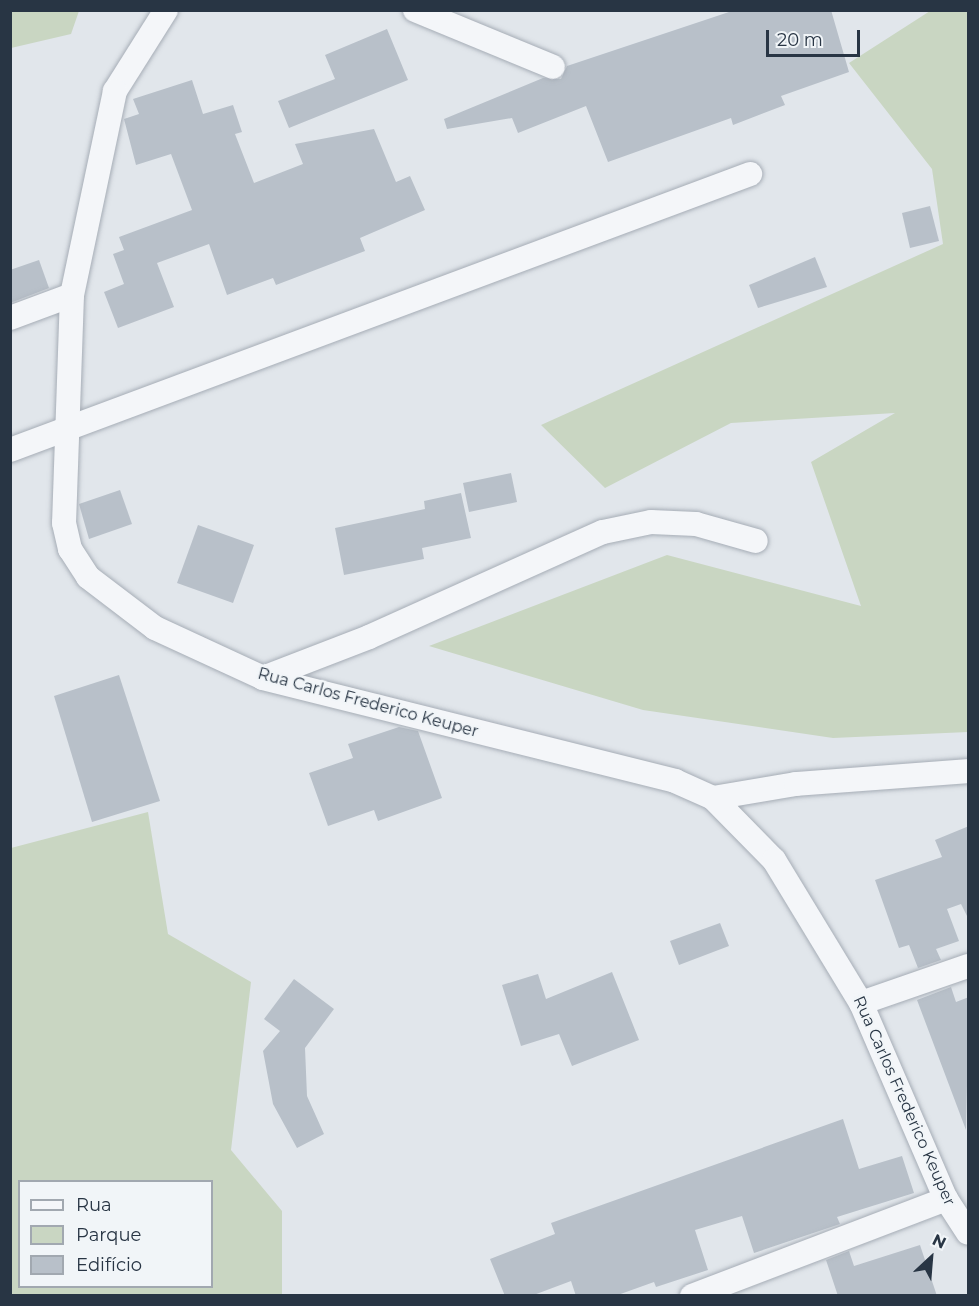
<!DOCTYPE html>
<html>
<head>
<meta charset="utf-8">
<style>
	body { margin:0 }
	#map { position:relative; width:979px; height:1306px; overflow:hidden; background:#e1e6eb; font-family:Montserrat,sans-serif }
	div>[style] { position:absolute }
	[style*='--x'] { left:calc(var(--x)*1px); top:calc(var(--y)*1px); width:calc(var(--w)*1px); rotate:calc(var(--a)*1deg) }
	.green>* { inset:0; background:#c9d6c2 }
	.building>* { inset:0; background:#b8c0c9 }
	.roads { filter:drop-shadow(0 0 2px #a6adb6) drop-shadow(0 0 2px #a6adb6) }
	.minor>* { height:24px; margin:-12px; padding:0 12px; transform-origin:12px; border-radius:12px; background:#f4f6f9 }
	span { translate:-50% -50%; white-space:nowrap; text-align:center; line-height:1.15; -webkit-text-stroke:4.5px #f1f5f8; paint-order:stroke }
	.street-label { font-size:16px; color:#283544 }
	.frame { position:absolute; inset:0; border:12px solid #283544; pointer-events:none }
	.legend { position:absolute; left:18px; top:1180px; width:195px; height:108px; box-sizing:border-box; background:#f1f5f8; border:2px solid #a1a8b0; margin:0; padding:8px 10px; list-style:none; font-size:18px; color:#283544 }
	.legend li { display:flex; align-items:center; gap:12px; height:30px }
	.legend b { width:30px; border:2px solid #a1a8b0 }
	.north { position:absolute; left:901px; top:1228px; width:60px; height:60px; -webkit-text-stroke:4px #f1f5f8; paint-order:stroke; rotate:26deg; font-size:16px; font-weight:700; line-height:24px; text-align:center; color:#283544 }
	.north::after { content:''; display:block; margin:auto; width:21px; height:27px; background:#283544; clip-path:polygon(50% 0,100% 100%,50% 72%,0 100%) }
	.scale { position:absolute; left:766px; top:30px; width:94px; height:27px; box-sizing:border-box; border:3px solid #283544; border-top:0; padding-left:8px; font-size:18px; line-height:21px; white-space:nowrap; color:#283544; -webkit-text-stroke:4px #f1f5f8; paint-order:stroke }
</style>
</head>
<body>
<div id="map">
	<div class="green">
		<i style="clip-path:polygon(10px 11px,11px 10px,79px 11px,71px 34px,11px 48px)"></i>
		<i style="clip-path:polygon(930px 11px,968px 11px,968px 732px,833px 738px,643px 710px,429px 646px,667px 555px,861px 606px,811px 462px,895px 413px,731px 423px,605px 488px,541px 425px,943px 244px,932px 169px,849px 63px)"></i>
		<i style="clip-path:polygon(evenodd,148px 812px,168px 934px,251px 982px,231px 1150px,282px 1211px,282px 1295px,11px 1295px,11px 848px,148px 812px,20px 1182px,212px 1182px,212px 1286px,20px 1286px,20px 1182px)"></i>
	</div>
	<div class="building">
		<i style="clip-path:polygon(735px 10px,831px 10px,849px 72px,781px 96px,785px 105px,733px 125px,731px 118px,608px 162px,586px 106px,518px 133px,512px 118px,447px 129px,444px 119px,543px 78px,561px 79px,567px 66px)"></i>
		<i style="clip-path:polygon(387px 29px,408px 80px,289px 128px,278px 101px,335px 79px,325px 55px)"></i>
		<i style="clip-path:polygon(192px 80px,203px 114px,233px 105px,242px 132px,235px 134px,254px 183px,303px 164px,295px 144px,374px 129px,396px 182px,410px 176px,425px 210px,360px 238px,365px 251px,276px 285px,273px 278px,227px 295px,209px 244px,157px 263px,174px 307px,118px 328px,104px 292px,124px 284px,113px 254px,124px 250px,119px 237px,192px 210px,171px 154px,136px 165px,124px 119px,139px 114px,133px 99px)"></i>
		<i style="clip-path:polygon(930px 206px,939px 241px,910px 248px,902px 213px)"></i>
		<i style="clip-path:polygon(815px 257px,827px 287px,758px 308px,749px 285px)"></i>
		<i style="clip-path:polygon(39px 260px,49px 288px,10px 303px,10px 270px)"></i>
		<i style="clip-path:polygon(511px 473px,517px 502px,469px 512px,463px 483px)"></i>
		<i style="clip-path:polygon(120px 490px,132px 524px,89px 539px,79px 504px)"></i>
		<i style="clip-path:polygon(461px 493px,471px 538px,422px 548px,424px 559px,344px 575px,335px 528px,425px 509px,424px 501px)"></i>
		<i style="clip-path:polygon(198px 525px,254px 545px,233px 603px,177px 583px)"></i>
		<i style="clip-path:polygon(119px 675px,160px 801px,92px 822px,54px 696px)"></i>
		<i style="clip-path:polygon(399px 727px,418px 731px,442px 798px,378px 821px,374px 810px,328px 826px,309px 773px,353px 758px,348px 744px)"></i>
		<i style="clip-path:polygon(969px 826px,969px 920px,961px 904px,947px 909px,959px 941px,936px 949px,941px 960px,918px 968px,909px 945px,899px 948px,875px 880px,942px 857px,935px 840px)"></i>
		<i style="clip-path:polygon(720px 923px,729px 946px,679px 965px,670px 941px)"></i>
		<i style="clip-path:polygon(612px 972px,639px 1040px,572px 1066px,559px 1034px,521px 1046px,502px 985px,538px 974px,546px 999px)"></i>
		<i style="clip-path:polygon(294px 979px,334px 1009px,305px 1048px,307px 1096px,324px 1134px,297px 1148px,273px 1104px,263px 1051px,280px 1031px,264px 1019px)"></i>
		<i style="clip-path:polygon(951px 987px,956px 1002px,969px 997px,966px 1130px,917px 1000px)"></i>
		<i style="clip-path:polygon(843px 1119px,859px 1169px,902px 1156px,914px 1193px,837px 1217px,840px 1224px,754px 1253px,742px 1216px,695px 1230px,708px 1270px,656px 1287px,654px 1282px,615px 1296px,576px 1296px,571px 1281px,531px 1296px,505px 1296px,490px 1259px,555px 1234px,551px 1223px)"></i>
		<i style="clip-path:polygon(920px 1245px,937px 1296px,838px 1296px,826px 1260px,849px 1251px,854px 1266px)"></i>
	</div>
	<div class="roads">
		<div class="minor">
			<i style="--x:166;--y:10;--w:96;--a:122.2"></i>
			<i style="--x:115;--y:91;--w:208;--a:101.9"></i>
			<i style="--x:72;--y:295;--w:228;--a:92"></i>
			<i style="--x:64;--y:523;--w:27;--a:77"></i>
			<i style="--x:70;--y:549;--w:33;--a:57"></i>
			<i style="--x:88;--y:577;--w:84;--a:37.3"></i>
			<i style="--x:155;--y:628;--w:119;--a:24.8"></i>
			<i style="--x:263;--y:678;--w:425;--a:14"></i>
			<i style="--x:675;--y:781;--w:42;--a:24.1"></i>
			<i style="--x:713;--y:798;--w:87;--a:45.5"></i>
			<i style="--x:774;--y:860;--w:167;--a:58.7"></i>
			<i style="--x:861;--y:1003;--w:214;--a:66.6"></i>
			<i style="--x:946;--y:1199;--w:40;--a:57.1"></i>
			<i style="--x:415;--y:10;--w:149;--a:22.4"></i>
			<i style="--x:10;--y:318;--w:66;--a:-20.4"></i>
			<i style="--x:10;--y:450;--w:790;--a:-20.45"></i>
			<i style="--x:263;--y:678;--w:114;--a:-21.1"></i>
			<i style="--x:369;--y:637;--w:256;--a:-24.2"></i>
			<i style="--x:603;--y:532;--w:49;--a:-11.8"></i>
			<i style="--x:651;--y:522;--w:45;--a:2.5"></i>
			<i style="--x:696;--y:524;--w:62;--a:15.8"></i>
			<i style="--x:713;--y:798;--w:84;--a:-9.6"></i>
			<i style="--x:796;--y:784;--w:172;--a:-4.3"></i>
			<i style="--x:861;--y:1003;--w:113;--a:-19.1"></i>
			<i style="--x:692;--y:1296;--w:272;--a:-20.9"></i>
		</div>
	</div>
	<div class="street-label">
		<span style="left:368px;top:703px;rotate:15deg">Rua Carlos Frederico Keuper</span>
		<span style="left:904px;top:1101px;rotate:66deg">Rua Carlos Frederico Keuper</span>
	</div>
	<div class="frame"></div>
	<ul class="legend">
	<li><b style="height:8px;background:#f4f6f9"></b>Rua</li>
	<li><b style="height:16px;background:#c9d6c2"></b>Parque</li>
	<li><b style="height:16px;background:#b8c0c9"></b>Edifício</li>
	</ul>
	<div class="north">N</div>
	<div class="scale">20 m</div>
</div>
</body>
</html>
